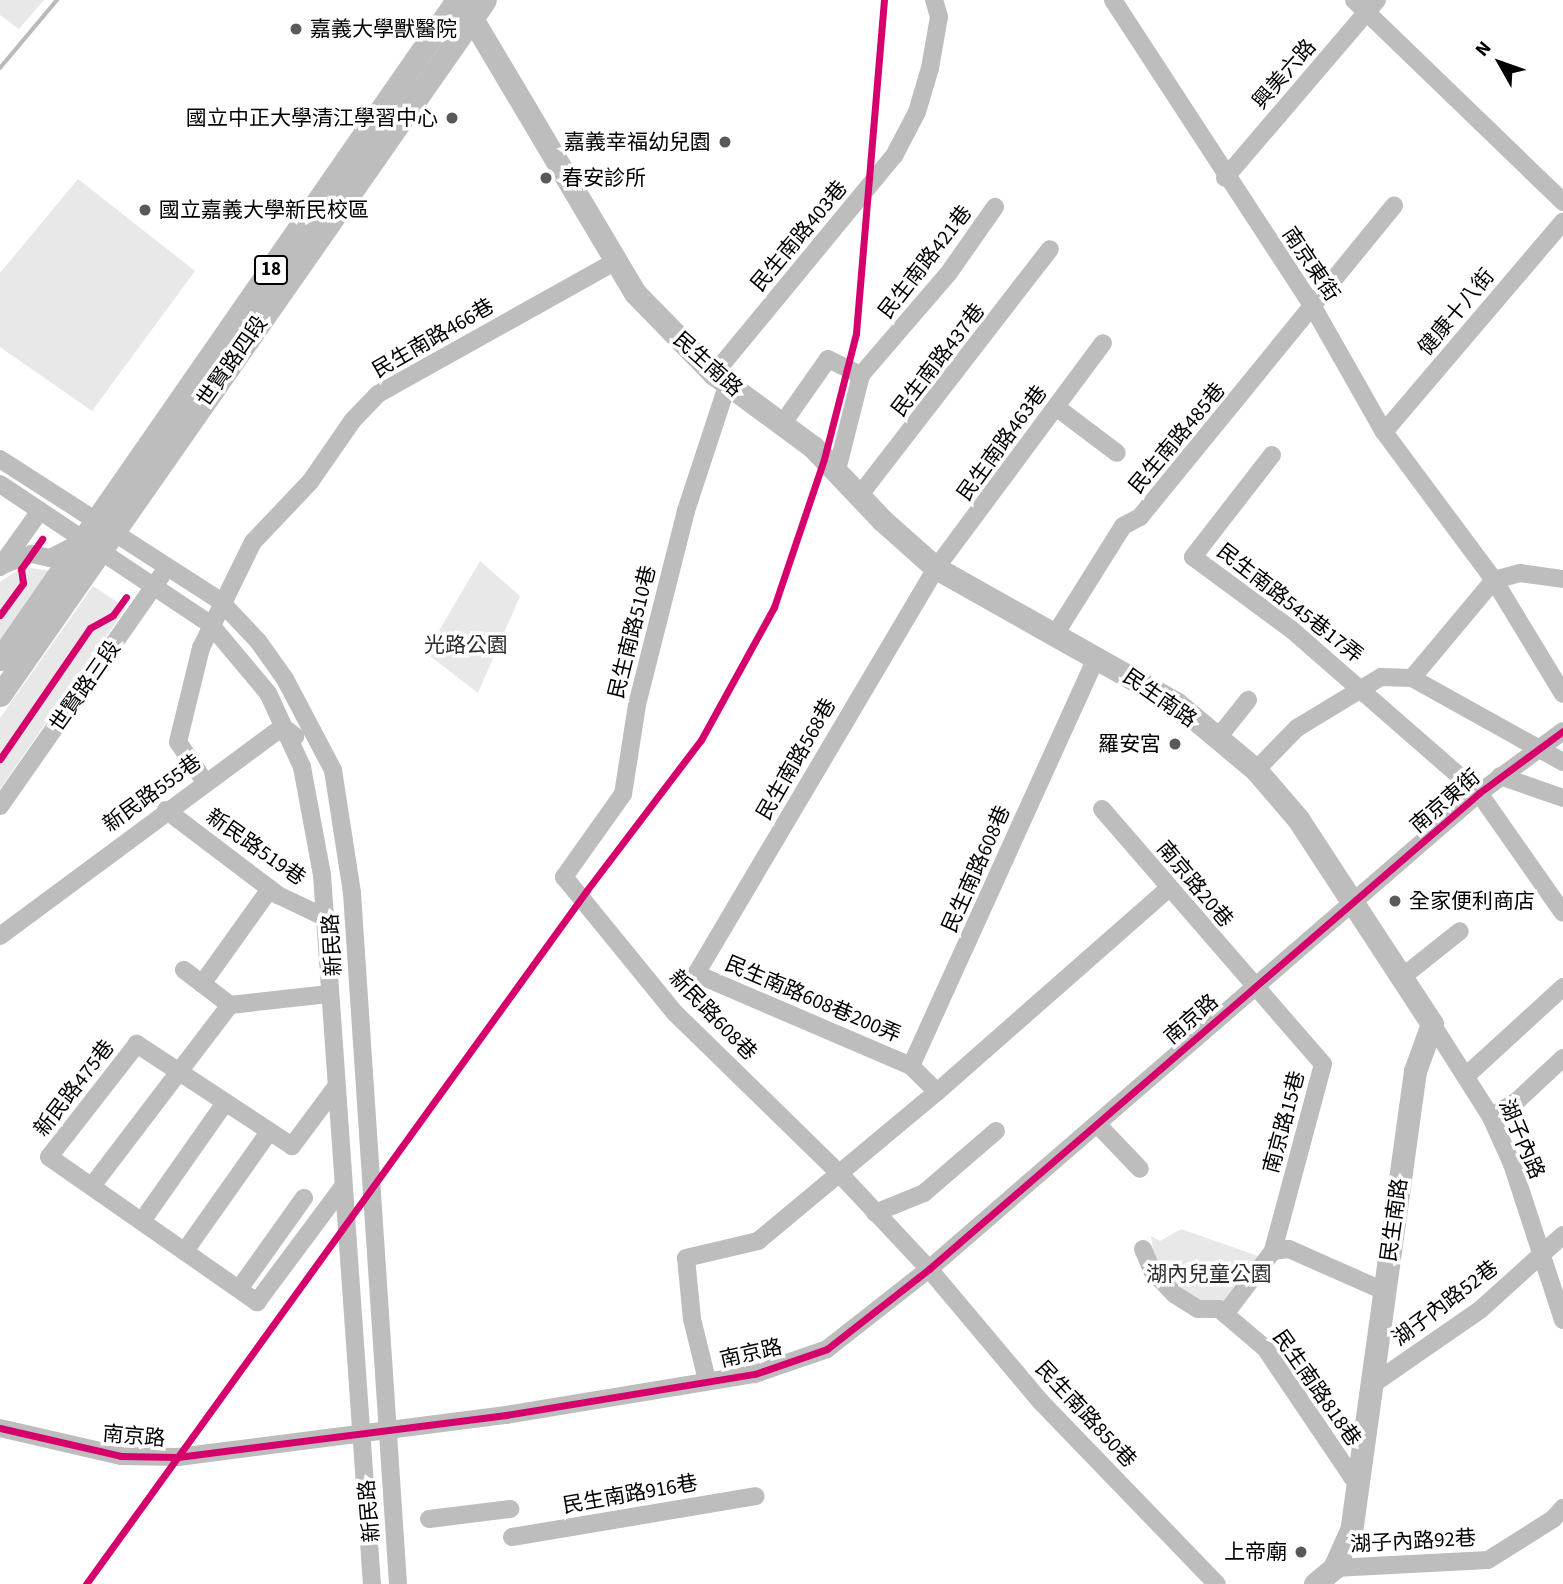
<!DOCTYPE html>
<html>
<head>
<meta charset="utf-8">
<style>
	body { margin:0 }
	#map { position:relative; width:1563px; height:1584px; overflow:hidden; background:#fff; font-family:"Source Sans 3","Noto Sans TC",sans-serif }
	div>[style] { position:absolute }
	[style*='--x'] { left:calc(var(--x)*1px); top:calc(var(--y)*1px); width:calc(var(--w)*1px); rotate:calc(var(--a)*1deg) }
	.green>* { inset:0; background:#e8e8e8 }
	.stream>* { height:3.5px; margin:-1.75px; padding:0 1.75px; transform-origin:1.75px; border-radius:1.75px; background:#bababa }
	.minor>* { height:18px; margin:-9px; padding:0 9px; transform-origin:9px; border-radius:9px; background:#bdbdbd }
	.major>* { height:23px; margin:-11.5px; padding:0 11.5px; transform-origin:11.5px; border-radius:11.5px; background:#bdbdbd }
	.cycleway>* { height:7px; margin:-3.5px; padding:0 3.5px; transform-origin:3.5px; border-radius:3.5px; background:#d6006c }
	.dots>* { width:19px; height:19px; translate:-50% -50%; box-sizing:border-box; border:4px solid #fff; border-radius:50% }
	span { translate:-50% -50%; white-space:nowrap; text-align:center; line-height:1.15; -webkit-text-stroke:7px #fff; paint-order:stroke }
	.shield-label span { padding:2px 5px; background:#fff; border:2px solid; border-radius:5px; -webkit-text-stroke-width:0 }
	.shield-label { font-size:19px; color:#000; font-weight:700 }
	.poi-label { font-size:21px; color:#000 }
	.left { translate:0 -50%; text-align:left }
	.right { translate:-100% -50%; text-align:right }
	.street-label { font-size:21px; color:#000 }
	.park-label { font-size:21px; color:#2d2d2d }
	.north { position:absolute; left:1465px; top:28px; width:70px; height:70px; -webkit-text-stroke:5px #fff; paint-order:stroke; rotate:310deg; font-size:19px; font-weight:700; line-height:28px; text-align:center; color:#000 }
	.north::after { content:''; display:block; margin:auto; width:24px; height:32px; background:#000; clip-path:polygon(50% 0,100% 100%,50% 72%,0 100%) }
</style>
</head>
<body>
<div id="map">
	<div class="green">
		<i style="clip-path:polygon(0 0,44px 0,19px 29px,0 15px)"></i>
		<i style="clip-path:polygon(78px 179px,195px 271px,92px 411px,0 347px,0 273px)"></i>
		<i style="clip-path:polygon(480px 561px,520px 596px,478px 693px,426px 653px)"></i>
		<i style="clip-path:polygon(22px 567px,53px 571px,0 646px,0 582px)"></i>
		<i style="clip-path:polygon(93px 586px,126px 608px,0 789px,0 718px)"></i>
		<i style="clip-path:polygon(1181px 1229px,1261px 1257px,1225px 1306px,1199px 1306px,1156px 1270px,1151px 1236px,1160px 1241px)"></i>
	</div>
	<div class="stream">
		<i style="--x:0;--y:68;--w:89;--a:-50"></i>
	</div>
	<div class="minor">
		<i style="--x:1113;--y:0;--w:366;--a:56.9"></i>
		<i style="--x:1313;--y:307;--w:144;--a:60.4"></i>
		<i style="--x:1384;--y:432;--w:184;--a:53.4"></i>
		<i style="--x:1494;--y:580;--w:133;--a:58.8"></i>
		<i style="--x:1354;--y:0;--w:291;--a:44"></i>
		<i style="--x:1225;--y:178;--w:234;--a:-49.5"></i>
		<i style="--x:714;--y:374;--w:283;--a:-50.5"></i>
		<i style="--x:894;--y:156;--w:50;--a:-62.4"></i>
		<i style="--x:917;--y:112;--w:46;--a:-73.5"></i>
		<i style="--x:930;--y:68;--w:52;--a:-80"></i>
		<i style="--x:939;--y:17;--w:18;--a:-106"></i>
		<i style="--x:727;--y:386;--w:132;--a:108.2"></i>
		<i style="--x:686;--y:511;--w:200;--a:104.2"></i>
		<i style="--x:637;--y:705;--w:90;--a:98.9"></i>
		<i style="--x:623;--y:794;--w:102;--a:125.4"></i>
		<i style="--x:564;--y:877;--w:176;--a:50.8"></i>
		<i style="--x:675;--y:1013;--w:231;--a:44.3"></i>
		<i style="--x:840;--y:1174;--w:130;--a:46.9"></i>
		<i style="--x:929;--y:1269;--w:174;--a:49.9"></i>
		<i style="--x:1041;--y:1402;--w:253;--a:46"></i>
		<i style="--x:1056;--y:407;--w:76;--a:37"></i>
		<i style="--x:783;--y:423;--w:78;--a:-54.9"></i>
		<i style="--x:828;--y:359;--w:37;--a:26"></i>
		<i style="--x:1384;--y:432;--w:276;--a:-49.6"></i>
		<i style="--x:1272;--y:455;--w:129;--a:127.8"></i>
		<i style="--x:1193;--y:557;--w:123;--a:36.4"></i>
		<i style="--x:1292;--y:630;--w:248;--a:41.1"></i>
		<i style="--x:1479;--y:793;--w:146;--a:55"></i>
		<i style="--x:0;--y:459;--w:262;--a:32.8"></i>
		<i style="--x:220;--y:601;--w:55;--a:46.5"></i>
		<i style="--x:258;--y:641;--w:47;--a:54.6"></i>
		<i style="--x:285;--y:679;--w:103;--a:62.2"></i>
		<i style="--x:333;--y:770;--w:124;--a:81.2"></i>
		<i style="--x:352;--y:893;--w:693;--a:86.19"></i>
		<i style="--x:836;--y:474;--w:102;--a:-75.8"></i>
		<i style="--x:861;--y:375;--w:133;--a:-49.3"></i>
		<i style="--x:948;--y:274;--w:82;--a:-55"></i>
		<i style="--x:0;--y:484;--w:252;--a:33.7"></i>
		<i style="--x:210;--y:624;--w:90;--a:50"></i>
		<i style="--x:268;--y:693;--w:81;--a:65.3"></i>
		<i style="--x:302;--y:767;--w:110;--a:79.5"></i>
		<i style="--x:322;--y:875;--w:711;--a:85.97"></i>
		<i style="--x:859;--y:496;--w:312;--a:-52.3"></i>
		<i style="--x:0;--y:566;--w:34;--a:-21"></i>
		<i style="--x:32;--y:554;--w:18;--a:13"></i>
		<i style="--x:50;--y:558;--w:33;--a:-27"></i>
		<i style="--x:0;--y:567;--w:69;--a:-54.5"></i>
		<i style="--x:1056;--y:633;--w:126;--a:-57.9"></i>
		<i style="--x:1123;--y:526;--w:19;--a:-28"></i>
		<i style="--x:1140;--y:517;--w:402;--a:-50.8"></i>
		<i style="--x:1412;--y:678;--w:128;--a:-50.1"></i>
		<i style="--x:1494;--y:580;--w:27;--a:-15"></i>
		<i style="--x:1520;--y:573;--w:43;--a:7.9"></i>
		<i style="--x:1217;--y:739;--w:50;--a:-51.5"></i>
		<i style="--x:1256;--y:770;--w:59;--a:-45.7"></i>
		<i style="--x:1297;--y:728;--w:98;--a:-31.3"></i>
		<i style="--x:1381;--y:677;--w:31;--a:2"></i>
		<i style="--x:1412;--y:678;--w:173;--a:29.1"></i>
		<i style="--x:1500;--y:776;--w:67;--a:19.2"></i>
		<i style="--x:205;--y:782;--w:48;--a:-124"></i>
		<i style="--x:178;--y:742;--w:97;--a:-76.3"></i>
		<i style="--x:201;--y:648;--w:118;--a:-63.9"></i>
		<i style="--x:253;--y:542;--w:83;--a:-46.5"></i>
		<i style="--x:310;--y:482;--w:75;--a:-55.3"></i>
		<i style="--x:353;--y:420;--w:36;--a:-46"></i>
		<i style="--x:378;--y:394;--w:270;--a:-29.2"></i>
		<i style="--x:0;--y:806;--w:281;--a:-55"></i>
		<i style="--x:1102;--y:809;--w:337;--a:49.1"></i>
		<i style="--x:1323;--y:1064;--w:194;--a:105"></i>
		<i style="--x:166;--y:810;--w:141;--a:37.2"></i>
		<i style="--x:278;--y:895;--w:49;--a:25.5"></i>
		<i style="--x:0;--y:936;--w:343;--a:-36.5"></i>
		<i style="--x:276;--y:732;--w:12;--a:-5"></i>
		<i style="--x:288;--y:731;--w:9;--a:36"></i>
		<i style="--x:1401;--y:978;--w:75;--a:-38.5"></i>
		<i style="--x:202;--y:984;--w:117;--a:-54.4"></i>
		<i style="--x:230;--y:1005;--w:99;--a:-6.4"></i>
		<i style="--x:1432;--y:1024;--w:110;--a:57.6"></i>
		<i style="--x:1491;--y:1117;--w:51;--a:65.9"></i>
		<i style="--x:1512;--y:1164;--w:164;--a:71.9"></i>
		<i style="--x:911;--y:1066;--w:450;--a:-65.6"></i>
		<i style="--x:1466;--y:1076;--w:132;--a:-42.5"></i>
		<i style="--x:336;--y:1087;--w:74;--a:126.7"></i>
		<i style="--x:292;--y:1146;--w:186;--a:-146.7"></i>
		<i style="--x:137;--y:1044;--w:143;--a:127.9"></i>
		<i style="--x:49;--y:1157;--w:254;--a:34.9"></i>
		<i style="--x:257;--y:1302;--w:142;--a:-53.3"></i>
		<i style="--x:937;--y:1092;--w:37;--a:-135"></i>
		<i style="--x:911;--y:1066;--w:234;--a:-156.8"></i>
		<i style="--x:696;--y:974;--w:472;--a:-59.4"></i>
		<i style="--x:936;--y:568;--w:280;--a:-53.4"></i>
		<i style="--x:1491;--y:1117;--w:32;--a:-32"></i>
		<i style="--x:1518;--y:1100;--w:62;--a:-43"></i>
		<i style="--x:1097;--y:1124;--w:62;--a:46.3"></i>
		<i style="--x:92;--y:1186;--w:228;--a:-52.7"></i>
		<i style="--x:230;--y:1005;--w:58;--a:-142.7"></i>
		<i style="--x:875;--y:1213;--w:53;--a:-22.2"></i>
		<i style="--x:924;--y:1193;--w:95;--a:-40.7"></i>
		<i style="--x:142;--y:1221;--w:144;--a:-54.9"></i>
		<i style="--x:1143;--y:1249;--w:25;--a:67"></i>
		<i style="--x:1153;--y:1272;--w:30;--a:46"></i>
		<i style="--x:1174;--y:1294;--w:28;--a:32"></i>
		<i style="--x:1198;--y:1309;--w:21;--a:0"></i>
		<i style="--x:1219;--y:1309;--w:60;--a:40.3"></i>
		<i style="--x:1265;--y:1348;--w:156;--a:56"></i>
		<i style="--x:1352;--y:1477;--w:9;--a:21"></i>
		<i style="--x:185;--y:1251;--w:146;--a:-54.8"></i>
		<i style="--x:239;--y:1289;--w:112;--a:-54.5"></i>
		<i style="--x:1225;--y:1314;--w:79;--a:-52.7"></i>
		<i style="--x:1273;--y:1251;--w:16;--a:-7"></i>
		<i style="--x:1289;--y:1249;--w:104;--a:23.9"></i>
		<i style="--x:707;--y:1380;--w:63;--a:-103.8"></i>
		<i style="--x:692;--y:1319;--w:61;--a:-95.6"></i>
		<i style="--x:686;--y:1258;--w:74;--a:-13.3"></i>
		<i style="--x:758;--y:1241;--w:233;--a:-39.8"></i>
		<i style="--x:937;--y:1092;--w:309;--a:-41.3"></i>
		<i style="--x:1373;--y:1384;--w:130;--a:-34.7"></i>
		<i style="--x:1480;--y:1310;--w:112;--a:-42.1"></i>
		<i style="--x:0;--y:1428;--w:124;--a:13"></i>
		<i style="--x:121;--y:1456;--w:57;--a:1"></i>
		<i style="--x:178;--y:1457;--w:331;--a:-7.3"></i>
		<i style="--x:506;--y:1415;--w:252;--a:-9.4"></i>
		<i style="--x:755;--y:1374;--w:76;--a:-19.1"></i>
		<i style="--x:827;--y:1349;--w:130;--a:-38.1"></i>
		<i style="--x:929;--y:1269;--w:727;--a:-40.87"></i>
		<i style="--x:1479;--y:793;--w:104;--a:-36.4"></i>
		<i style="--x:429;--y:1519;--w:82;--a:-7"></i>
		<i style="--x:512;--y:1537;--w:247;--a:-9.5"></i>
		<i style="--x:1334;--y:1568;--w:154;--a:-3"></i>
		<i style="--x:1488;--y:1560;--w:77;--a:-32.2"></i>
		<i style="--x:1553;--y:1519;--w:15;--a:-48"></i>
	</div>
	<div class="major">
		<i style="--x:461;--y:0;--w:341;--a:59.3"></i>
		<i style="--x:635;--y:293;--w:113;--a:45.7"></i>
		<i style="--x:714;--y:374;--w:123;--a:36.4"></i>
		<i style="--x:813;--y:447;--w:100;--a:46.6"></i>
		<i style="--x:882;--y:520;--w:72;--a:41.6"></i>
		<i style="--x:936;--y:568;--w:275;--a:29.4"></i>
		<i style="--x:1176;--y:703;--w:104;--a:39.9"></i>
		<i style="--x:1256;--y:770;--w:65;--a:49.4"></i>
		<i style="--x:1298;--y:819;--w:245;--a:56.8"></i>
		<i style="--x:1432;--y:1024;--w:50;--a:109.9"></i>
		<i style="--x:1415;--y:1071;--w:463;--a:97.9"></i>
		<i style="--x:1351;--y:1530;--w:42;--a:114.1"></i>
		<i style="--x:1334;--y:1568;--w:25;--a:140"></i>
		<i style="--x:0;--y:659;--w:802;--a:-55.26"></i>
		<i style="--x:0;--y:695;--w:847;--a:-55.09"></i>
	</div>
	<div class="cycleway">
		<i style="--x:0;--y:615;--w:39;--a:-54"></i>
		<i style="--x:23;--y:583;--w:14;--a:-98"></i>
		<i style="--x:21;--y:569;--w:37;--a:-55"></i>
		<i style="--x:0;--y:759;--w:159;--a:-55.5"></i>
		<i style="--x:90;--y:628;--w:26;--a:-29"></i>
		<i style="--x:113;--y:615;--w:22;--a:-54"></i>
		<i style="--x:0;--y:1428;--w:124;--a:13"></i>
		<i style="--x:121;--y:1456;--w:57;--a:1"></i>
		<i style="--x:178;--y:1457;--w:331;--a:-7.3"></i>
		<i style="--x:506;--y:1415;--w:252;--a:-9.4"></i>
		<i style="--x:755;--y:1374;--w:76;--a:-19.1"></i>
		<i style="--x:827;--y:1349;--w:130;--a:-38.1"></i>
		<i style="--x:929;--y:1269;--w:727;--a:-40.87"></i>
		<i style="--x:1479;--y:793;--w:104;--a:-36.4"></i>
		<i style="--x:86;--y:1584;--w:856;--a:-54.17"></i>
		<i style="--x:587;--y:890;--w:188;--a:-52.8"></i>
		<i style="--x:701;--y:740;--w:152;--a:-61.2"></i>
		<i style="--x:774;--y:607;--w:156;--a:-71.3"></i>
		<i style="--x:824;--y:459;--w:130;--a:-75.7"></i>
		<i style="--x:856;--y:333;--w:334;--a:-85.2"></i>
	</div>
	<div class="dots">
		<i style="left:296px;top:29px;background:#595959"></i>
		<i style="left:452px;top:118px;background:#595959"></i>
		<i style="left:725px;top:142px;background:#595959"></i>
		<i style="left:546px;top:178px;background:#595959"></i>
		<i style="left:145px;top:210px;background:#595959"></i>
		<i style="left:1175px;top:744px;background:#595959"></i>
		<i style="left:1395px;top:901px;background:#595959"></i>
		<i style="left:1301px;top:1552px;background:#595959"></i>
	</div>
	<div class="shield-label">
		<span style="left:271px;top:270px">18</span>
	</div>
	<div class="poi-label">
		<span class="left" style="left:310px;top:29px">嘉義大學獸醫院</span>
		<span class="right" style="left:438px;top:118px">國立中正大學清江學習中心</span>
		<span class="right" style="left:711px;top:142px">嘉義幸福幼兒園</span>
		<span class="left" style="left:562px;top:178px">春安診所</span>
		<span class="left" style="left:159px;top:210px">國立嘉義大學新民校區</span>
		<span class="right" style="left:1161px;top:744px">羅安宮</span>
		<span class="left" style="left:1409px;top:901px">全家便利商店</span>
		<span class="right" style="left:1287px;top:1552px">上帝廟</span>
	</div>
	<div class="street-label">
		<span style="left:1284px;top:74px;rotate:-49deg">興美六路</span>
		<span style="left:799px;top:236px;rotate:-50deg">民生南路403巷</span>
		<span style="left:925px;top:262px;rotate:-52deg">民生南路421巷</span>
		<span style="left:1311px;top:264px;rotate:56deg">南京東街</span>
		<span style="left:1456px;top:312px;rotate:-50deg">健康十八街</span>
		<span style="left:433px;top:338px;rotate:-30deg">民生南路466巷</span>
		<span style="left:938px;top:360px;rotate:-52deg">民生南路437巷</span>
		<span style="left:232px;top:361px;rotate:-55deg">世賢路四段</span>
		<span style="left:708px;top:364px;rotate:42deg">民生南路</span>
		<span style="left:1177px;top:438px;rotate:-50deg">民生南路485巷</span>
		<span style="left:1002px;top:443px;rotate:-54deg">民生南路463巷</span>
		<span style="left:1290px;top:603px;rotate:38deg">民生南路545巷17弄</span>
		<span style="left:632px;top:632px;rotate:-76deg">民生南路510巷</span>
		<span style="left:85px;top:686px;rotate:-55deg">世賢路三段</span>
		<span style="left:1160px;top:698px;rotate:35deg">民生南路</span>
		<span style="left:796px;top:759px;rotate:-60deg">民生南路568巷</span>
		<span style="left:152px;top:793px;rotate:-36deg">新民路555巷</span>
		<span style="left:1445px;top:801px;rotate:-41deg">南京東街</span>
		<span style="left:256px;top:847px;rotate:35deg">新民路519巷</span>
		<span style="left:976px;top:869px;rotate:-66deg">民生南路608巷</span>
		<span style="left:1195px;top:884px;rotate:50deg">南京路20巷</span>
		<span style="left:332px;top:945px;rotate:-93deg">新民路</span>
		<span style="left:813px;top:999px;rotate:23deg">民生南路608巷200弄</span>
		<span style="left:713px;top:1015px;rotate:46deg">新民路608巷</span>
		<span style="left:1191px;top:1019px;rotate:-41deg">南京路</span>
		<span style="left:74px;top:1088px;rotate:-52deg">新民路475巷</span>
		<span style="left:1284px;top:1122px;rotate:-75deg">南京路15巷</span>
		<span style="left:1522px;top:1139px;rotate:67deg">湖子內路</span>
		<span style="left:1394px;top:1220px;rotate:-82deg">民生南路</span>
		<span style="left:1445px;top:1303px;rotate:-37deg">湖子內路52巷</span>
		<span style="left:751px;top:1353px;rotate:-13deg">南京路</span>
		<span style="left:1317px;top:1388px;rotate:55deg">民生南路818巷</span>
		<span style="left:1086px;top:1414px;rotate:47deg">民生南路850巷</span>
		<span style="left:134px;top:1436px;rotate:5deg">南京路</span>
		<span style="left:630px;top:1494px;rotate:-10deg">民生南路916巷</span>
		<span style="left:369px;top:1511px;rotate:-95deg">新民路</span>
		<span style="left:1413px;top:1541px;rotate:-3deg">湖子內路92巷</span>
	</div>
	<div class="park-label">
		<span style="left:466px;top:645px">光路公園</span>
		<span style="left:1209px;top:1274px">湖內兒童公園</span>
	</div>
	<div class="north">N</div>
</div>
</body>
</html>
